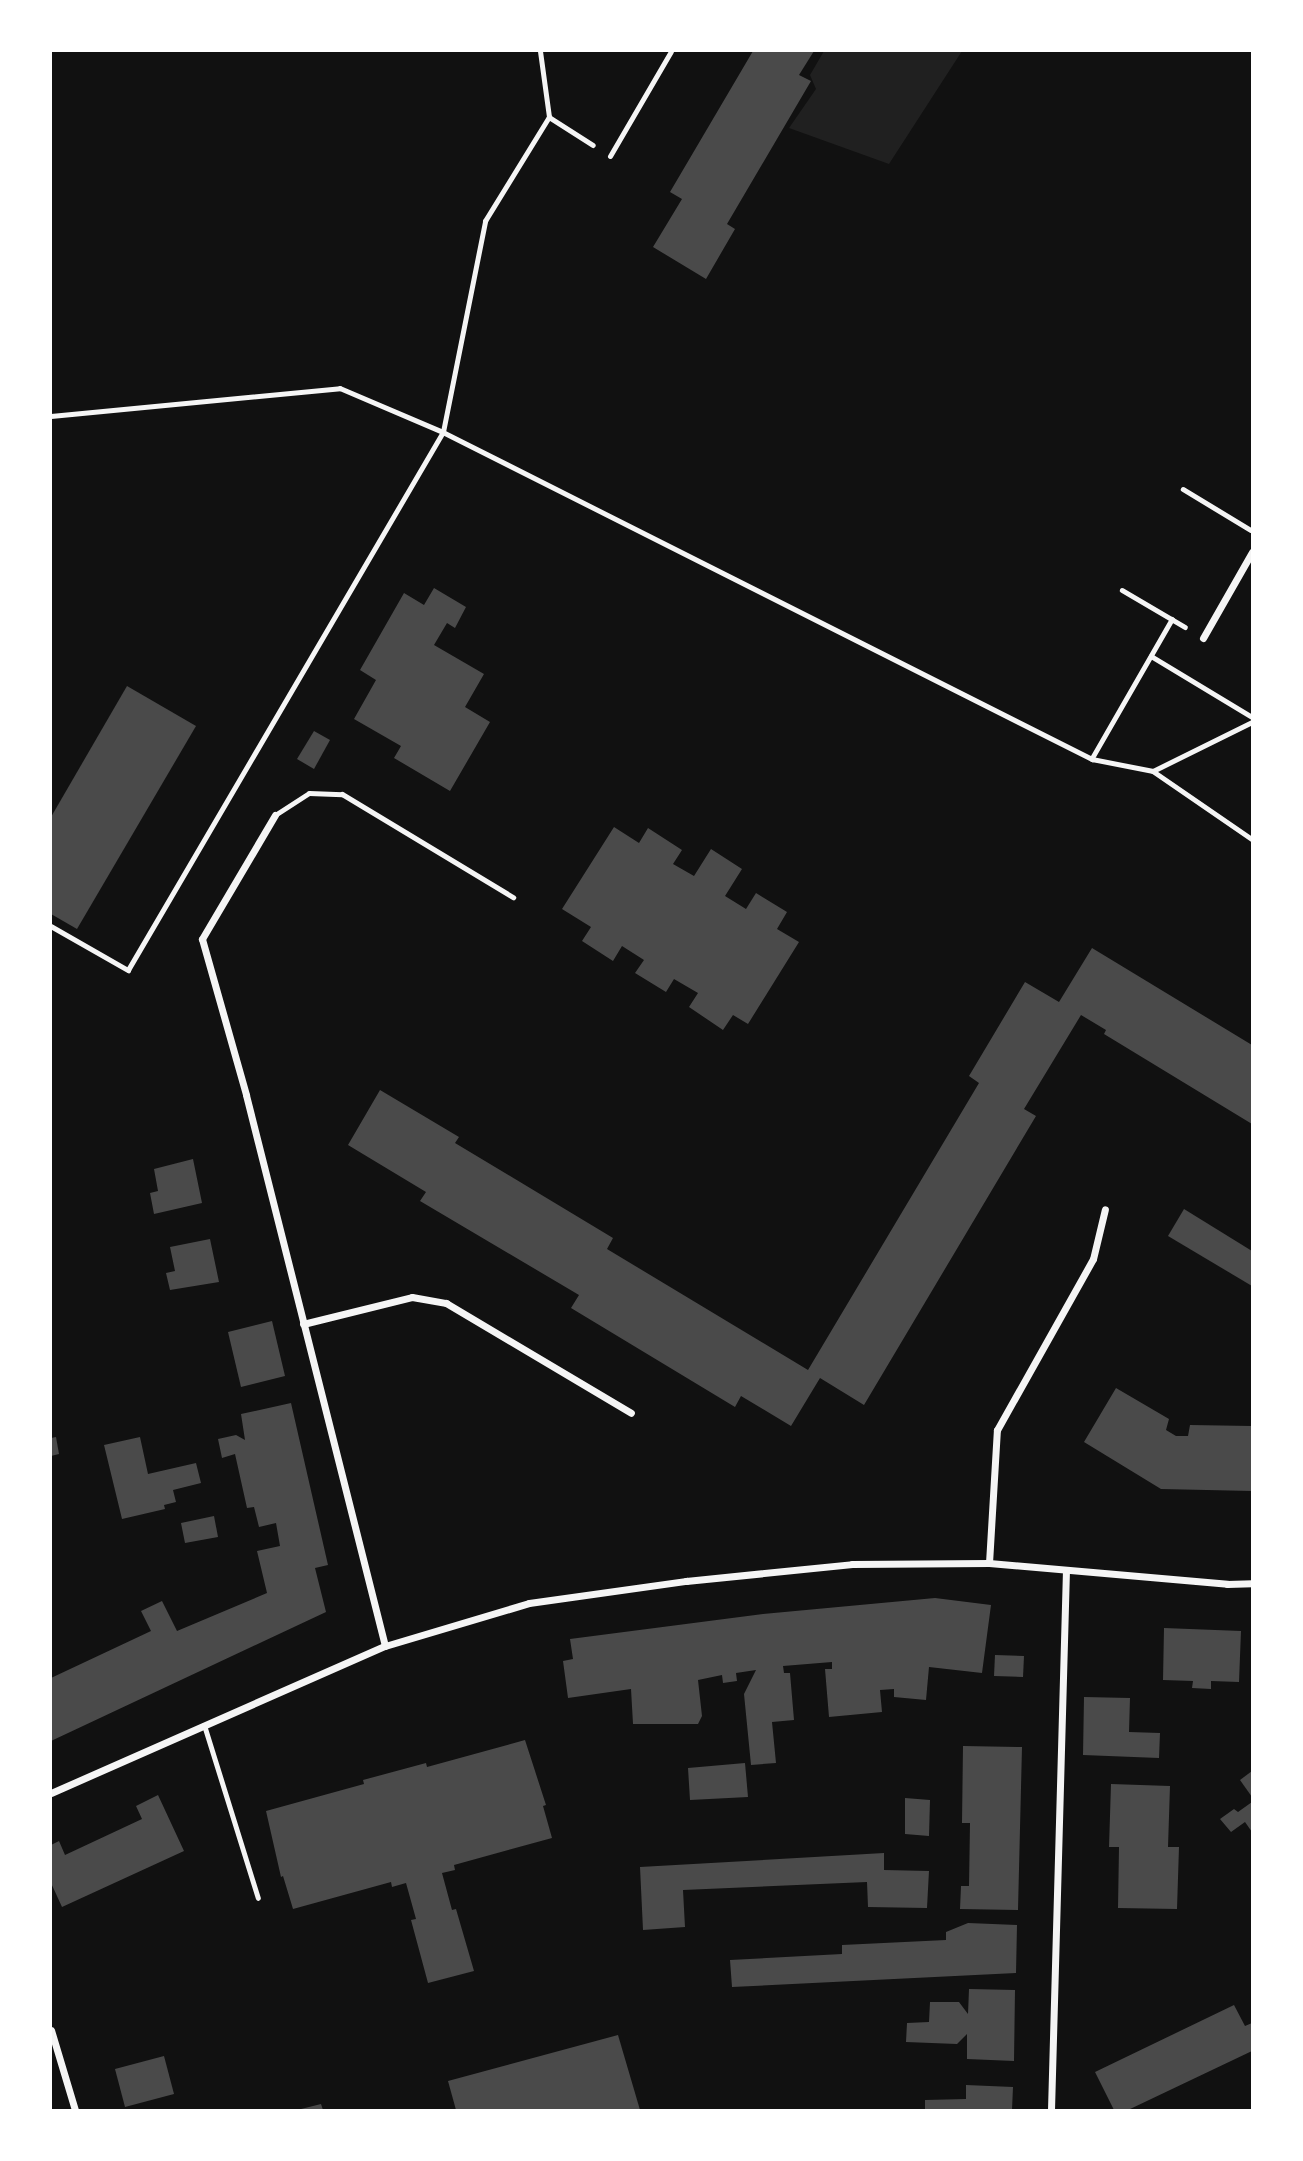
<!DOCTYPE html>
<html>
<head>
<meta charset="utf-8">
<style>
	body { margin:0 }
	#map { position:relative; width:1303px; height:2161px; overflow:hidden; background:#111; font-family:"Public Sans",sans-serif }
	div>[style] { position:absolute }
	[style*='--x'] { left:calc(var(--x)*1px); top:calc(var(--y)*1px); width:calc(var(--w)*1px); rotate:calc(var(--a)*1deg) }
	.green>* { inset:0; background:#202020 }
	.building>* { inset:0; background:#4a4a4a }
	.path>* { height:4.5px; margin:-2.25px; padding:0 2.25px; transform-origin:2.25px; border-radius:2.25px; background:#f5f5f5 }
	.service>* { height:5px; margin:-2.5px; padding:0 2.5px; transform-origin:2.5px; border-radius:2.5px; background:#f5f5f5 }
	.minor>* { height:7px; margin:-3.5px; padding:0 3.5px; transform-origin:3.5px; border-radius:3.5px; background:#f5f5f5 }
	span { translate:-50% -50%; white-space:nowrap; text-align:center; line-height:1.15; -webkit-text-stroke:6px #fff; paint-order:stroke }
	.frame { position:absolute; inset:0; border:52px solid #fff; pointer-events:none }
</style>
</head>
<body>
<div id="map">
	<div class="green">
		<i style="clip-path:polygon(824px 51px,962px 51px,889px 164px,789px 128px,816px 89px,810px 75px)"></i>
	</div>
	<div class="building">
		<i style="clip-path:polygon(753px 51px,814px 51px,799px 75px,811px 81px,727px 224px,735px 229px,706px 279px,653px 247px,682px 199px,670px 192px)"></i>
		<i style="clip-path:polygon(434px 588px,466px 607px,455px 628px,447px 623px,434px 645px,484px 674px,465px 707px,490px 722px,450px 791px,394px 758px,401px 746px,354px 719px,376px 680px,360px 670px,404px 593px,424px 605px)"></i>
		<i style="clip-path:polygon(127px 686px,196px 726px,77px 929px,51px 914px,51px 817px)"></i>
		<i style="clip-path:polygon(314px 731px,330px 740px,314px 769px,297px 759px)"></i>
		<i style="clip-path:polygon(614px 827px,639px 843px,648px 828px,682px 850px,673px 864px,694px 876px,711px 849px,742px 869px,725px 896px,746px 909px,756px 893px,787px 912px,777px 929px,799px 942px,748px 1024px,733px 1015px,723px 1030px,689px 1007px,698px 993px,674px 979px,666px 992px,635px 973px,644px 960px,622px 946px,613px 961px,582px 941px,591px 927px,562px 909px)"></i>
		<i style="clip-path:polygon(1092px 948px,1252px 1045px,1252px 1124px,1104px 1034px,1106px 1030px,1081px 1015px,1024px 1109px,1036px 1116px,864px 1405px,820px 1378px,791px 1426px,741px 1396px,735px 1407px,571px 1308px,579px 1295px,420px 1201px,426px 1192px,348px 1145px,380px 1090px,459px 1137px,455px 1143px,613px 1238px,607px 1249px,808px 1370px,979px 1083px,969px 1076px,1025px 982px,1059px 1002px)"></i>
		<i style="clip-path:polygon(193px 1159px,202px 1203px,154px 1214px,150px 1193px,158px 1191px,154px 1169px)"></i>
		<i style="clip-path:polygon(1184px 1209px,1252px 1251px,1252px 1286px,1168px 1236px)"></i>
		<i style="clip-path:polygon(210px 1239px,219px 1282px,170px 1290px,166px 1273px,175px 1271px,170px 1247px)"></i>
		<i style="clip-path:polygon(272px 1321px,285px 1376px,241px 1387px,228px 1332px)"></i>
		<i style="clip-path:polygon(1116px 1388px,1169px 1419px,1166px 1430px,1176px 1436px,1188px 1436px,1190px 1425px,1252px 1426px,1252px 1491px,1161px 1489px,1084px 1442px)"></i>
		<i style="clip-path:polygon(291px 1403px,328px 1565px,315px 1568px,326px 1612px,51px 1741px,51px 1678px,151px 1631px,141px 1611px,162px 1601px,177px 1631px,267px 1593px,257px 1551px,280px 1546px,276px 1523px,259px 1527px,254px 1507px,247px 1508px,235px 1454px,222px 1458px,218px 1439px,236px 1435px,245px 1440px,241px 1414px)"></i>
		<i style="clip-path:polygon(56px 1437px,59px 1454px,51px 1456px,51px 1438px)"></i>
		<i style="clip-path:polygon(140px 1437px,148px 1474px,196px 1463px,201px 1483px,173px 1490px,176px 1502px,164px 1505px,165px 1509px,122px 1519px,104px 1445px)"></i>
		<i style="clip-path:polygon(214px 1516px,218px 1537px,185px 1543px,181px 1523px)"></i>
		<i style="clip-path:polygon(935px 1598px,991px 1605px,982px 1673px,929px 1667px,926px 1700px,894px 1697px,894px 1689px,880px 1690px,882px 1712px,829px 1717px,825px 1669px,832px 1669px,832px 1662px,783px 1666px,784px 1673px,790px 1673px,794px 1720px,772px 1722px,776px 1763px,751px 1765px,744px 1694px,756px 1670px,736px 1673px,737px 1681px,723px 1683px,722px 1675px,698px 1680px,702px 1716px,698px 1724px,633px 1724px,631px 1689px,568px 1698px,563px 1661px,573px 1659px,570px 1639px,763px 1614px)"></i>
		<i style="clip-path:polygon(1164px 1628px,1241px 1631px,1239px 1682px,1211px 1681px,1211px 1689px,1192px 1688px,1193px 1681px,1163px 1680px)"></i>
		<i style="clip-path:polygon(995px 1655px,1024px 1656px,1023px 1677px,994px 1676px)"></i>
		<i style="clip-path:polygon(1084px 1697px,1130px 1698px,1129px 1732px,1160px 1733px,1159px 1758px,1083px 1755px)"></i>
		<i style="clip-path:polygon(525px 1740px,546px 1805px,543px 1806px,552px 1838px,454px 1865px,455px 1870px,442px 1873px,452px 1910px,456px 1909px,474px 1971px,428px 1983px,411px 1920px,416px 1919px,406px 1883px,392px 1887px,391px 1882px,293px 1909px,283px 1876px,281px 1877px,266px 1811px,364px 1784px,363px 1780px,426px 1763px,427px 1767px)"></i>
		<i style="clip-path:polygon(963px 1746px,1022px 1747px,1018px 1910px,960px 1909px,961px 1886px,969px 1886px,970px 1823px,962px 1823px)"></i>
		<i style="clip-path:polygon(745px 1763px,748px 1797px,690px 1800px,688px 1768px)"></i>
		<i style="clip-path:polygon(1252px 1771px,1252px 1797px,1240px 1780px)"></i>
		<i style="clip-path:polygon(1111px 1784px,1170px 1786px,1168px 1847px,1179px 1847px,1177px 1909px,1118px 1908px,1119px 1847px,1109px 1847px)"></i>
		<i style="clip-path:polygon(158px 1795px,184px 1851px,62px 1907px,51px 1883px,51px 1845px,59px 1841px,65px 1855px,142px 1819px,136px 1806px)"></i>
		<i style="clip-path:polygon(905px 1798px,930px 1800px,929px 1836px,905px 1834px)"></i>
		<i style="clip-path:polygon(1252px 1802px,1252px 1832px,1245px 1822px,1231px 1832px,1220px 1819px,1234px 1809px,1238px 1812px)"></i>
		<i style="clip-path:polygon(884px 1853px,884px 1870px,929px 1871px,927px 1908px,868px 1907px,867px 1882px,683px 1890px,685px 1927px,643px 1930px,640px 1867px)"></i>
		<i style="clip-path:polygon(968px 1923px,1017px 1925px,1016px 1973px,732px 1987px,730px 1960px,842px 1954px,842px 1945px,946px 1940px,946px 1932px)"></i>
		<i style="clip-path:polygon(969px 1989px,1015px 1990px,1014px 2061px,967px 2059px,967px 2034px,957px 2044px,906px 2042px,907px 2023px,929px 2022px,930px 2002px,959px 2002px,968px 2014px)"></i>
		<i style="clip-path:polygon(1234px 2005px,1245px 2026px,1252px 2023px,1252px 2051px,1128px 2110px,1114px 2110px,1095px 2072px)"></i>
		<i style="clip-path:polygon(618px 2035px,640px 2110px,456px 2110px,448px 2081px)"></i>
		<i style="clip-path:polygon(164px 2056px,174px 2094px,125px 2107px,115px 2069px)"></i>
		<i style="clip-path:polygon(966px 2085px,1013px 2087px,1012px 2110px,925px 2110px,925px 2100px,966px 2099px)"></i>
		<i style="clip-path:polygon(321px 2104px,323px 2110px,301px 2110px,301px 2109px)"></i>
	</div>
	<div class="path">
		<i style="--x:549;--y:117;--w:52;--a:32.5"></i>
		<i style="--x:51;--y:416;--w:290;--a:-5.5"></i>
		<i style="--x:340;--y:388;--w:112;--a:23.1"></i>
		<i style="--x:443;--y:432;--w:727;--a:26.74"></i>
		<i style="--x:1092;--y:759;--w:62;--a:11.1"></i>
		<i style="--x:1153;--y:771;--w:110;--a:-26.3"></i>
		<i style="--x:1183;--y:489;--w:79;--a:31.1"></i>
		<i style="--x:1122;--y:590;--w:73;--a:30.4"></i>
		<i style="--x:1151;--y:656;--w:118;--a:31.1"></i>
		<i style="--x:1092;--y:758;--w:160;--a:-60.1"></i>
		<i style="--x:1153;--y:771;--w:120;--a:34.5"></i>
		<i style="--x:51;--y:926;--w:89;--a:29.7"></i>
		<i style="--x:128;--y:970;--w:623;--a:-59.65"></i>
		<i style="--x:443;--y:432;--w:215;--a:-78.7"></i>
		<i style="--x:485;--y:221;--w:122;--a:-58.4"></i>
		<i style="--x:549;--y:117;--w:67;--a:-97.8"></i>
	</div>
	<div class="service">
		<i style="--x:610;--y:156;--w:121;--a:-59.8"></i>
		<i style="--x:275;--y:815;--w:40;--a:-32.9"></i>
		<i style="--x:309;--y:793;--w:33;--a:2"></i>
		<i style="--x:342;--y:794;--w:200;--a:31.1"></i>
		<i style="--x:204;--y:1725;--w:181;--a:72.7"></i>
	</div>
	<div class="minor">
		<i style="--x:1203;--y:638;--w:99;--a:-60.3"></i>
		<i style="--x:275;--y:815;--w:144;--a:120.5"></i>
		<i style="--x:202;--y:939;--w:162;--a:74.2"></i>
		<i style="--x:246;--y:1095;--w:568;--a:75.84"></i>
		<i style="--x:303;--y:1324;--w:112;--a:-13.9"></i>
		<i style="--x:412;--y:1297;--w:35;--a:10"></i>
		<i style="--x:446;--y:1303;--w:215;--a:30.7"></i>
		<i style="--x:989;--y:1563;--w:133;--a:-86.6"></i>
		<i style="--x:997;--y:1430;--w:196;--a:-60.7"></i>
		<i style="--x:1093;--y:1259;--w:51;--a:-76.5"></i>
		<i style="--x:51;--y:1793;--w:365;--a:-23.8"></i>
		<i style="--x:385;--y:1646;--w:150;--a:-16.6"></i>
		<i style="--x:529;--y:1603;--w:159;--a:-8"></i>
		<i style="--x:686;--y:1581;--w:167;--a:-5.8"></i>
		<i style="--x:852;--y:1564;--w:137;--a:-0.4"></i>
		<i style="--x:989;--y:1563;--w:239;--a:5"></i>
		<i style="--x:1227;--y:1584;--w:25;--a:-2"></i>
		<i style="--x:51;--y:2030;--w:84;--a:73.3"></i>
		<i style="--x:1051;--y:2110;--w:540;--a:-88.41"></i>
	</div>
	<div class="frame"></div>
</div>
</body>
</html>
